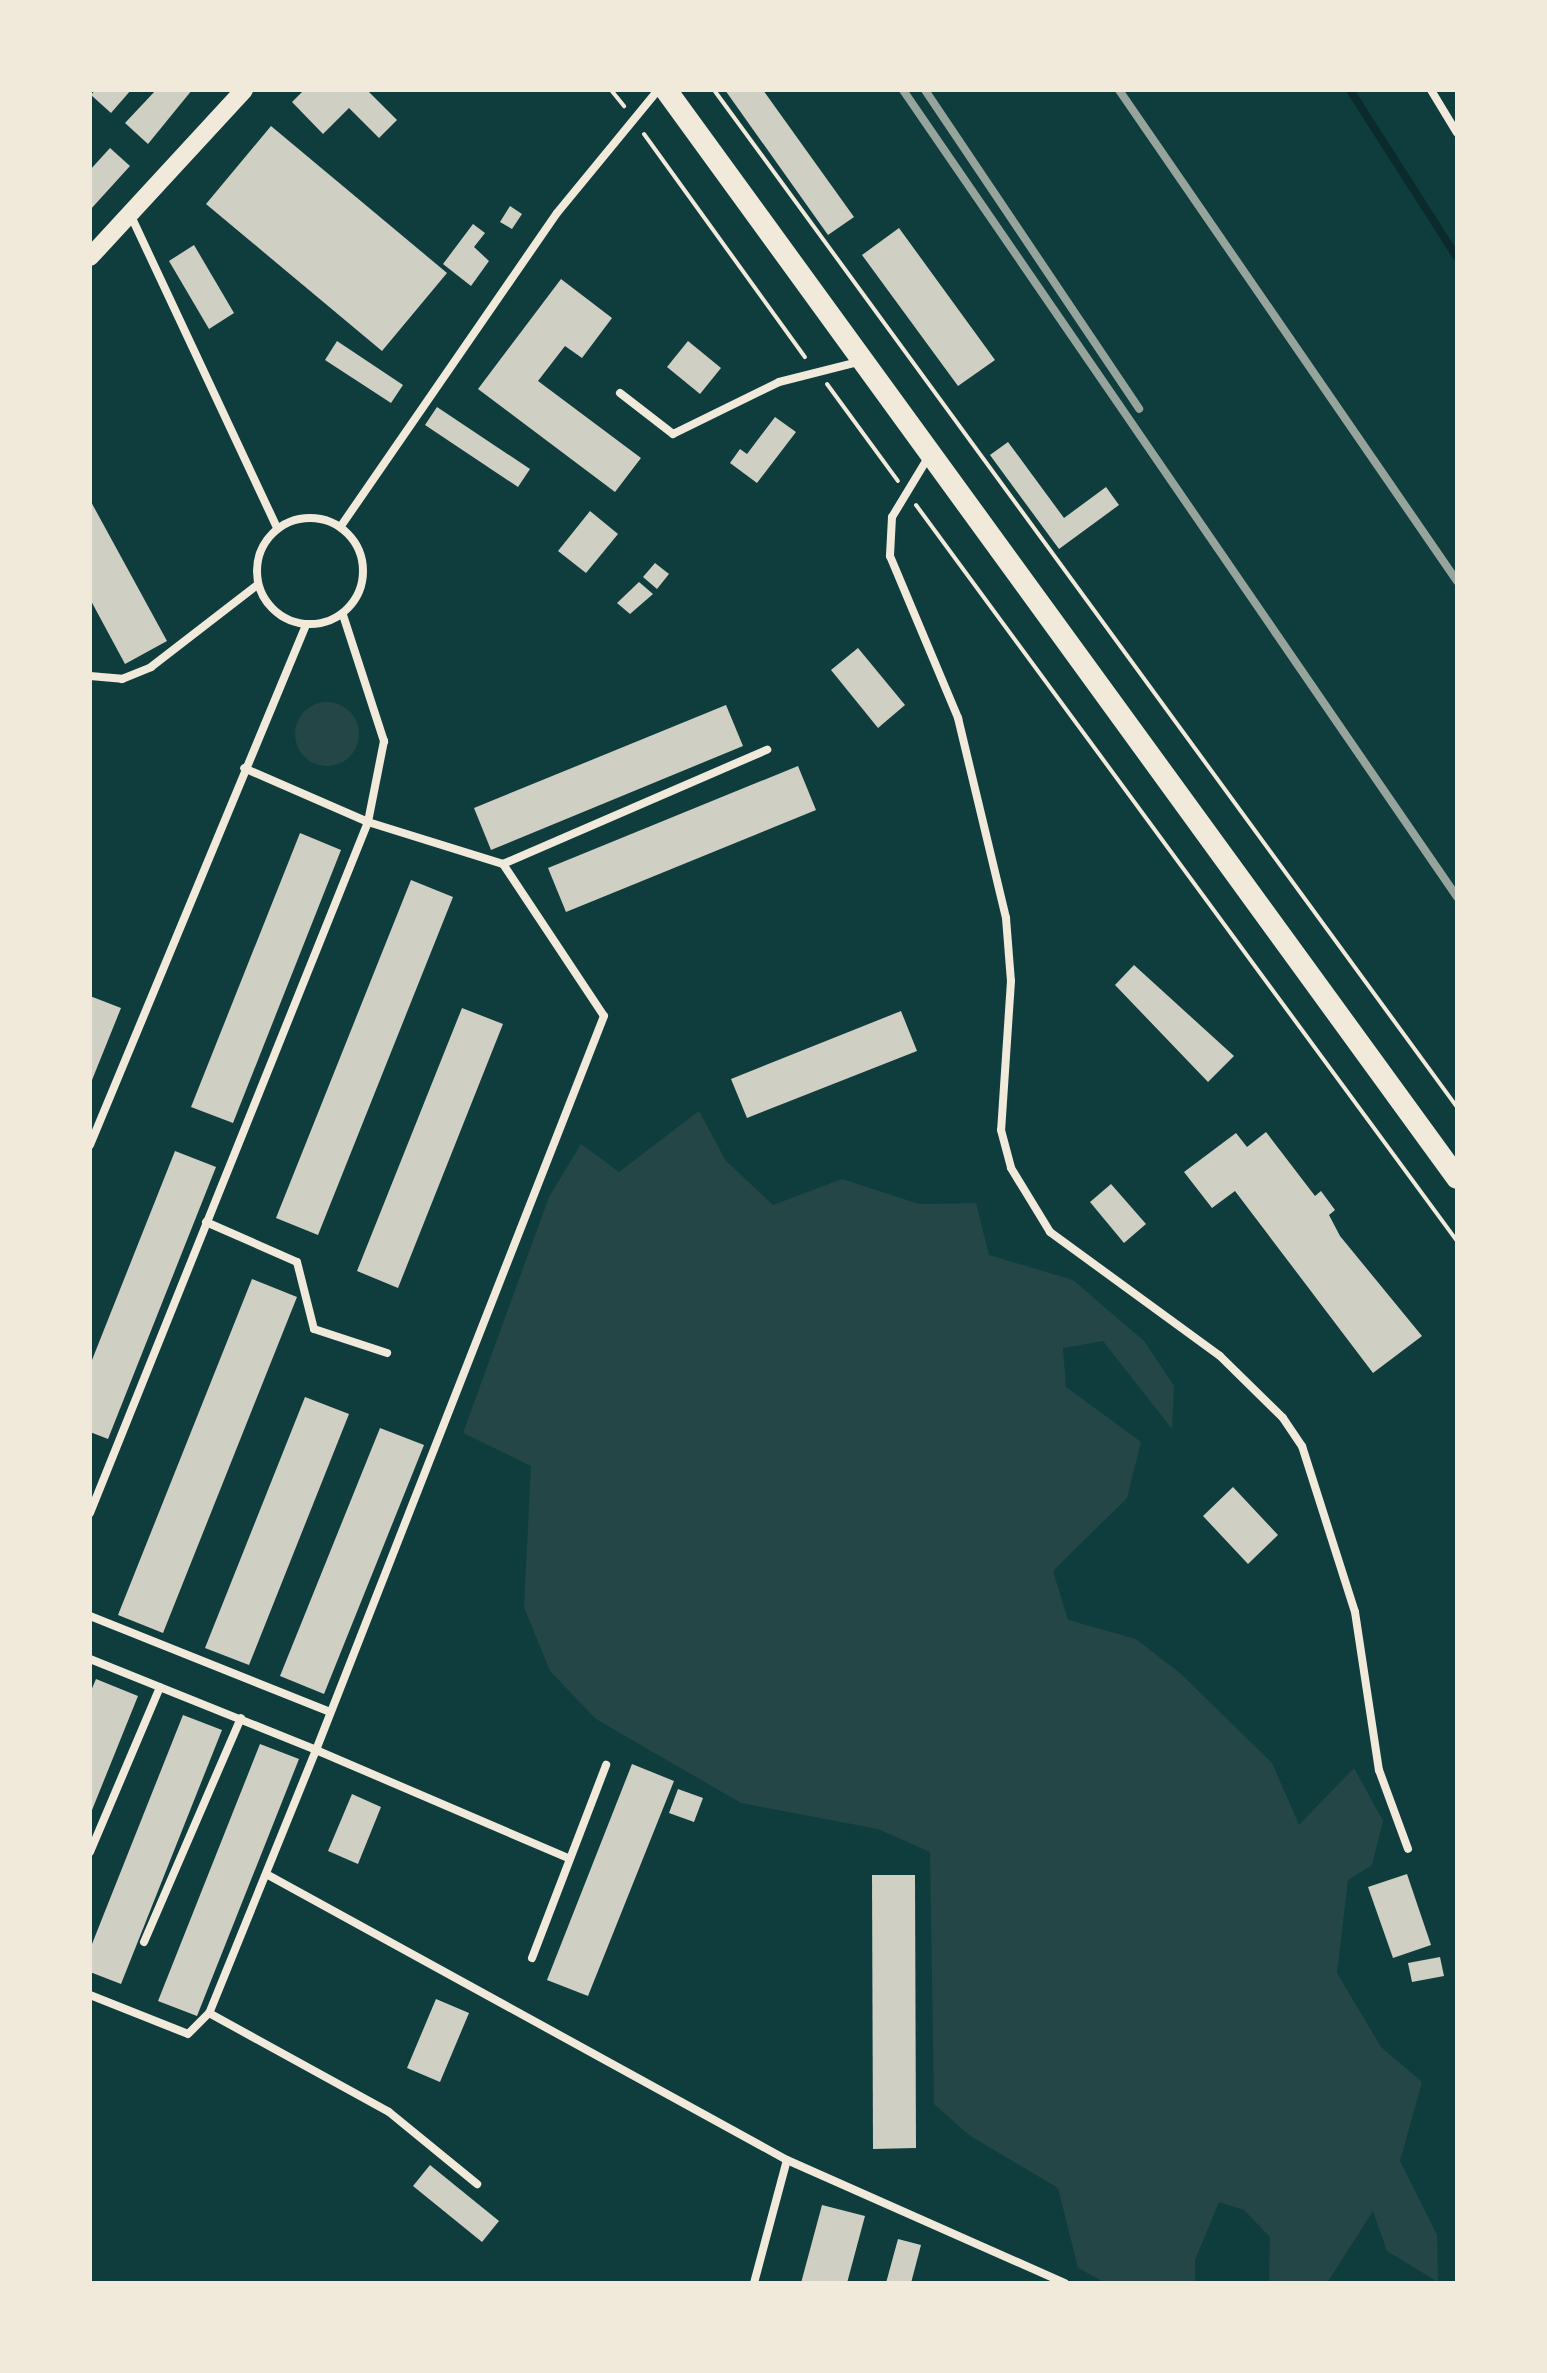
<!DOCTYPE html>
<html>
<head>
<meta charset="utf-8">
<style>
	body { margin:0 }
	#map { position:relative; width:1547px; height:2373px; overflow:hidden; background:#0f3d3e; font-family:Karla,sans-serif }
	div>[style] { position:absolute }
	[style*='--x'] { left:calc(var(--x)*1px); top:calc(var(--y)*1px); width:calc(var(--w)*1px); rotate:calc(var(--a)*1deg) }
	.green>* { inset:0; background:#244646 }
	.round { border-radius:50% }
	.stream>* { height:8px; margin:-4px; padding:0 4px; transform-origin:4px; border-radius:4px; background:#0a2a2b }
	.building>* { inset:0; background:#cfcfc3 }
	.path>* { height:4px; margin:-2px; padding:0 2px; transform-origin:2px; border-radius:2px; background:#f1e9da }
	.service>* { height:8px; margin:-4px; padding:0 4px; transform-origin:4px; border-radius:4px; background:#f1e9da }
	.service>.ring { margin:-4px; padding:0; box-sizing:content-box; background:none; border:8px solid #f1e9da; border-radius:50% }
	.tertiary>* { height:18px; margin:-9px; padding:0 9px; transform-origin:9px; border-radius:9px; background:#f1e9da }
	.primary>* { height:22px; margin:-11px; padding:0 11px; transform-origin:11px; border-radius:11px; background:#f1e9da }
	.rail>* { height:8px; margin:-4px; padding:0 4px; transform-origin:4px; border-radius:4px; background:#97a49c }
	span { translate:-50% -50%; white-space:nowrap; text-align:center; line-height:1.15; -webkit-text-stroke:10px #f1e9da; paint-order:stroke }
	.frame { position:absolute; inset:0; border:92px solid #f1e9da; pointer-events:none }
</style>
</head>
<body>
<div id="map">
	<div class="green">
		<i class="round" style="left:295px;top:702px;width:64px;height:64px"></i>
		<i style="clip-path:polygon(699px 1111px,726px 1161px,773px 1205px,842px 1179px,919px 1204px,976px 1203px,989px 1255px,1073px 1280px,1144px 1341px,1174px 1386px,1172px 1429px,1103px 1341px,1063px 1348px,1066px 1387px,1141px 1442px,1127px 1498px,1053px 1571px,1068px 1620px,1136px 1639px,1181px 1674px,1272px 1763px,1299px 1825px,1354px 1768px,1383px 1821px,1372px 1865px,1348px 1880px,1337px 1973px,1381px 2047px,1422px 2082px,1400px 2161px,1437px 2235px,1438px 2282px,1387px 2251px,1373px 2211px,1327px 2283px,1269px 2283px,1270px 2237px,1244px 2210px,1219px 2202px,1195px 2260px,1195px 2283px,1106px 2283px,1078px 2268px,1058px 2188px,969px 2135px,934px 2104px,930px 1852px,878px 1829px,741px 1803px,596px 1719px,550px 1671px,524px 1607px,531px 1466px,463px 1433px,549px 1197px,581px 1144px,619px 1172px)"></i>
	</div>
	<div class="stream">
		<i style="--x:1350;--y:90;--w:198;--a:57.4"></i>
	</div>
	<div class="building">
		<i style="clip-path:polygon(95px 90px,131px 90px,111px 113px,91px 95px)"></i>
		<i style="clip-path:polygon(156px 90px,192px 90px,148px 144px,125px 123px)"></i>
		<i style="clip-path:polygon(304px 90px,367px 90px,397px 120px,379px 138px,349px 108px,323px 134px,292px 102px)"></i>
		<i style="clip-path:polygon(725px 90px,763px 90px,854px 217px,828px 235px)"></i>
		<i style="clip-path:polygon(271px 126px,447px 273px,382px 351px,206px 204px)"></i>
		<i style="clip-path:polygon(110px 148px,130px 166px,90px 210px,90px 170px)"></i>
		<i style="clip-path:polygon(510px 206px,522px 214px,512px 229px,500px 222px)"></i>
		<i style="clip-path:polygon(473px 224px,485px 233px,474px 247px,489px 261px,471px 286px,443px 264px)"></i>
		<i style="clip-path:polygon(899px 228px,995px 360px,958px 386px,862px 255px)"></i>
		<i style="clip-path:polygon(194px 245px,234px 313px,209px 329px,169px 261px)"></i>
		<i style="clip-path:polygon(561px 279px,612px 318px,582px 358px,565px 346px,538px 381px,641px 458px,615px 492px,478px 389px)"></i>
		<i style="clip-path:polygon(337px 341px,403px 385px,391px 403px,325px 360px)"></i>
		<i style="clip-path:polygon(688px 341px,721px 368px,700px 394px,667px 367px)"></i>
		<i style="clip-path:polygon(437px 407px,530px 469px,518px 487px,425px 425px)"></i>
		<i style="clip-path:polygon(775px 417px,796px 432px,757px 483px,730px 463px,740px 449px,747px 454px)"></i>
		<i style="clip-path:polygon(1008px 442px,1064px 518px,1106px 487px,1119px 505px,1059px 549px,990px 455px)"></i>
		<i style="clip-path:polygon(90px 500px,167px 641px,125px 664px,90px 599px)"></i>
		<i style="clip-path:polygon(590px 511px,618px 534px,586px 573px,558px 551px)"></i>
		<i style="clip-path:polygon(655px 563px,669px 574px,657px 589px,643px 577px)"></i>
		<i style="clip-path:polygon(639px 582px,653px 594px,630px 614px,617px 603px)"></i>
		<i style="clip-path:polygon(858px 648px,905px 705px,878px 728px,831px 670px)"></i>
		<i style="clip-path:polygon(726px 705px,743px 746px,491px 850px,474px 808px)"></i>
		<i style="clip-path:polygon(798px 766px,816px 810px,566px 912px,548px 868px)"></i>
		<i style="clip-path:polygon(300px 833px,341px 850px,233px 1123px,191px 1107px)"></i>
		<i style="clip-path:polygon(411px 880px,453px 897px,318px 1235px,276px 1218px)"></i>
		<i style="clip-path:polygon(1134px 965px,1234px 1056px,1208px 1082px,1115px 985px)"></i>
		<i style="clip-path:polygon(90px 996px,121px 1008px,90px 1085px)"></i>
		<i style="clip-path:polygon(462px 1008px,503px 1024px,398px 1288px,357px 1271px)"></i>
		<i style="clip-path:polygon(901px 1011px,917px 1051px,747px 1118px,731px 1079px)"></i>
		<i style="clip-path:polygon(1266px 1132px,1315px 1196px,1321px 1191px,1335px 1210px,1329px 1215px,1340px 1236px,1422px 1336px,1373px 1373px,1235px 1191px,1212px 1208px,1184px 1172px,1236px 1133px,1247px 1147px)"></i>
		<i style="clip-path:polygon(175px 1151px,216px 1167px,108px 1439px,90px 1432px,90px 1365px)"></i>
		<i style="clip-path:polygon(1111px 1184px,1146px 1224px,1124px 1243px,1090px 1202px)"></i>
		<i style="clip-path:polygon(252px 1279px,297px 1297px,163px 1633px,118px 1615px)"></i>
		<i style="clip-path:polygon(305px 1397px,349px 1414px,249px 1665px,205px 1648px)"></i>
		<i style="clip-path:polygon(380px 1428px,424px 1445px,324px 1694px,280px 1676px)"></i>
		<i style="clip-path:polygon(1233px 1487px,1278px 1535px,1248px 1564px,1203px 1516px)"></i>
		<i style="clip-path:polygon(96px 1679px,138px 1696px,90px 1815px,90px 1693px)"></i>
		<i style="clip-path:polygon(183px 1715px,222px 1730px,121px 1984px,90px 1972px,90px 1949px)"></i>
		<i style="clip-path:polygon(260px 1744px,299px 1759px,197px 2016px,158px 2001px)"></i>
		<i style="clip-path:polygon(632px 1764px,674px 1781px,588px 1996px,547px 1980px)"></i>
		<i style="clip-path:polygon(678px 1789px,703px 1798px,694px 1822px,669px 1813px)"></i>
		<i style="clip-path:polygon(352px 1794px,381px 1807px,358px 1864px,328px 1851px)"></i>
		<i style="clip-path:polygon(1407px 1874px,1431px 1945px,1393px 1958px,1368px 1887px)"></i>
		<i style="clip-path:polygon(872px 1875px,915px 1875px,916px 2148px,873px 2149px)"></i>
		<i style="clip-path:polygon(1440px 1957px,1444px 1976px,1412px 1982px,1408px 1963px)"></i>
		<i style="clip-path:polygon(436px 1999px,469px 2013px,440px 2082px,407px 2068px)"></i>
		<i style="clip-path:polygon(430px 2165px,499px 2221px,482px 2242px,413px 2186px)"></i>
		<i style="clip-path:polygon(822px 2205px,865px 2216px,847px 2283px,801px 2283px)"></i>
		<i style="clip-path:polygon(898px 2239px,921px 2245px,911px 2283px,886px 2283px)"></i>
	</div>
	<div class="path">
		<i style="--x:611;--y:90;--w:21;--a:51"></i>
		<i style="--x:714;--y:90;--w:1259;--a:53.85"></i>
		<i style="--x:644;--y:134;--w:275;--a:54.2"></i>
		<i style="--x:827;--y:384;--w:120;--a:53.8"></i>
		<i style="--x:916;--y:505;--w:913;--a:53.68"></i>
	</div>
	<div class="service">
		<i style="--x:1431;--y:90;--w:50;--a:58.8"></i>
		<i style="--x:131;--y:216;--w:344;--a:64.9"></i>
		<i style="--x:620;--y:393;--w:67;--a:37.7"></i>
		<i style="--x:673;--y:434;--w:118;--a:-26.1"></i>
		<i style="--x:779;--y:382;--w:81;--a:-14.2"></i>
		<i style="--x:929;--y:456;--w:71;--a:121.2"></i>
		<i style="--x:892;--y:517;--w:39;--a:93"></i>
		<i style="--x:890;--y:556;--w:176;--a:67.2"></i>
		<i style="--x:958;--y:718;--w:206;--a:76.5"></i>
		<i style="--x:1006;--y:918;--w:63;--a:85.5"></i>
		<i style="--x:1011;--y:981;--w:149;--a:93.8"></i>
		<i style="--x:1001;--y:1130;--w:39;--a:75"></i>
		<i style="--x:1011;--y:1168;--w:75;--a:58.6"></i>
		<i style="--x:1050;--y:1232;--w:210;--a:36.1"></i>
		<i style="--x:1220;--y:1356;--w:88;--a:44.5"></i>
		<i style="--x:1283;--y:1418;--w:34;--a:56"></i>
		<i style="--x:1302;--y:1446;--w:174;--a:72.3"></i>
		<i style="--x:1355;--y:1612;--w:160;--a:81.4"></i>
		<i style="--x:1379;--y:1770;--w:84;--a:69.8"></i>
		<i class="ring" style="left:257px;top:518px;width:98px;height:98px"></i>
		<i style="--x:341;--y:526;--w:380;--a:-55.4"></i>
		<i style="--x:557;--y:213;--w:159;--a:-50.6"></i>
		<i style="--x:343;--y:615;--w:133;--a:72"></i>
		<i style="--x:384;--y:741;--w:83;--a:101.2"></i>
		<i style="--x:368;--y:822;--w:141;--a:17.3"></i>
		<i style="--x:503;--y:864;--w:182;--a:56.4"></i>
		<i style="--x:604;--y:1016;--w:788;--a:111.42"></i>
		<i style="--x:316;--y:1750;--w:272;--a:23.2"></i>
		<i style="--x:90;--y:676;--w:32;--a:5"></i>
		<i style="--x:122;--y:679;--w:31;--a:-22"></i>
		<i style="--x:151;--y:667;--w:134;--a:-37.7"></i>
		<i style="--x:503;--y:864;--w:288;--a:-23.4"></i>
		<i style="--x:90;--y:1145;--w:563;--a:-67.44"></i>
		<i style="--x:206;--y:1222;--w:99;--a:23.7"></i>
		<i style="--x:297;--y:1262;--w:69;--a:75.8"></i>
		<i style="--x:314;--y:1329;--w:77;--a:18.2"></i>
		<i style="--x:90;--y:1513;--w:745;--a:-68.08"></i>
		<i style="--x:368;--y:822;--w:135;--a:-156.5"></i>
		<i style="--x:90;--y:1616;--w:256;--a:21.8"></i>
		<i style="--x:90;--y:1659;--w:244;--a:21.9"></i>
		<i style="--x:316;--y:1750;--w:284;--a:112.1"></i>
		<i style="--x:209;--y:2013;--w:205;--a:28.8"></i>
		<i style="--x:389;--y:2112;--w:114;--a:39.3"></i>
		<i style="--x:90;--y:1852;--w:179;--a:-67"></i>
		<i style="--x:268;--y:1875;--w:592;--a:28.77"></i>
		<i style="--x:787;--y:2160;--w:304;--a:23.9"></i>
		<i style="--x:144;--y:1942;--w:244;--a:-66.6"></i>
		<i style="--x:532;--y:1958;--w:207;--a:-69"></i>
		<i style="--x:90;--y:1995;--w:105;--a:21.7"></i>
		<i style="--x:188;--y:2034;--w:30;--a:-45"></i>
		<i style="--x:754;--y:2283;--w:127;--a:-75"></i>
	</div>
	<div class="tertiary">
		<i style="--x:90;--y:257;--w:227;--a:-47.3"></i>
	</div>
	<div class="primary">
		<i style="--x:666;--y:90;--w:1345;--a:53.98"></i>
	</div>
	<div class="rail">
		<i style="--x:903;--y:90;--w:979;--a:55.53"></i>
		<i style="--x:925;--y:90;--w:384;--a:56.1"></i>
		<i style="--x:1119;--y:90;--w:596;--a:55.46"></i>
	</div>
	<div class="frame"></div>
</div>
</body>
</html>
